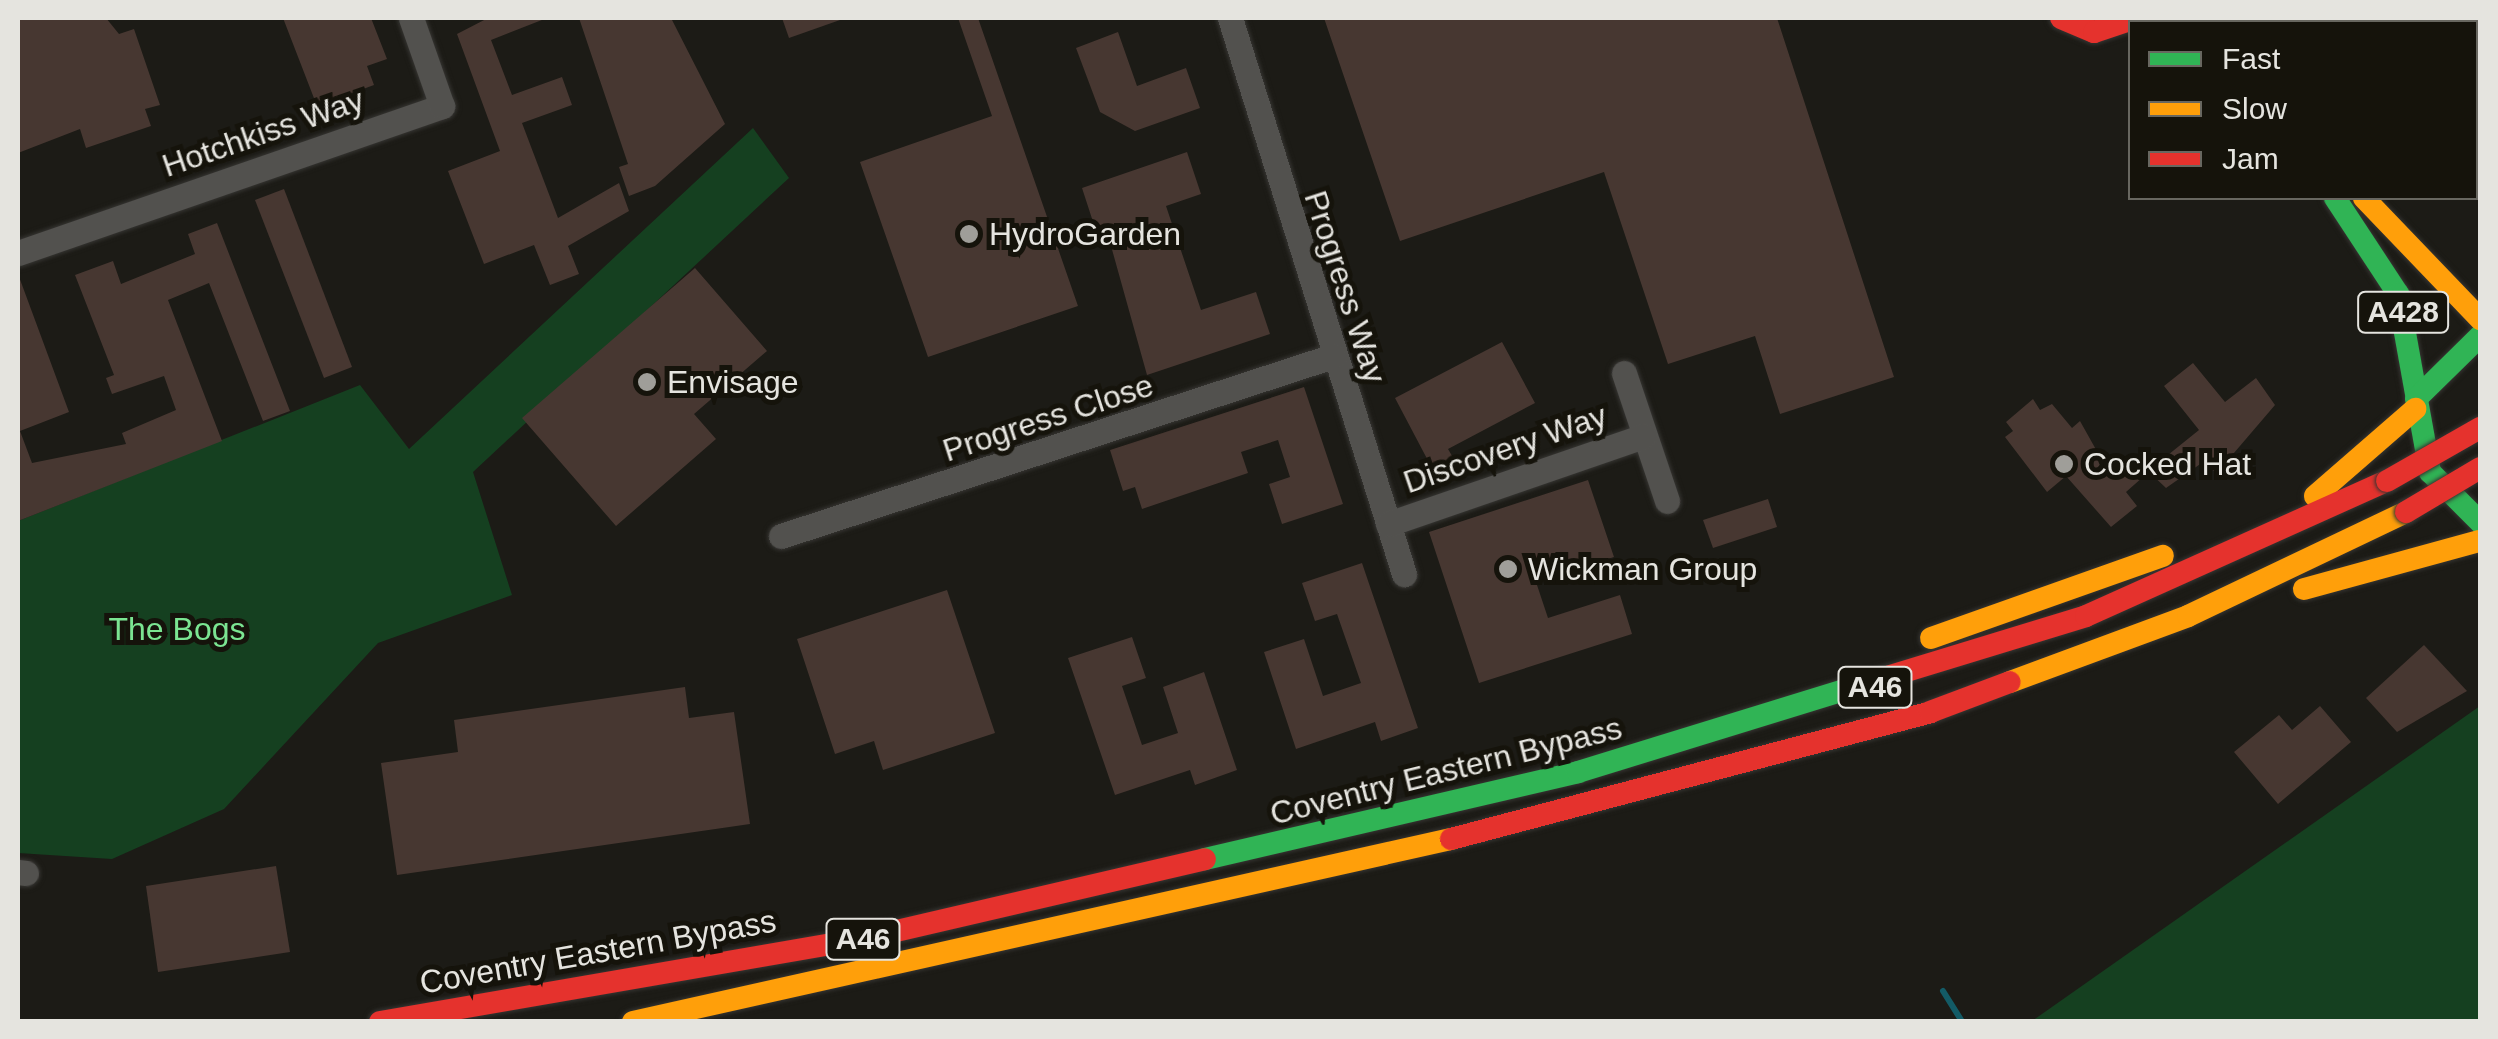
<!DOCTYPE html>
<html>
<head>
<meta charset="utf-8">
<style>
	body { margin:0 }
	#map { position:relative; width:2498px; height:1039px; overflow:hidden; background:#1c1b16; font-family:Arial,sans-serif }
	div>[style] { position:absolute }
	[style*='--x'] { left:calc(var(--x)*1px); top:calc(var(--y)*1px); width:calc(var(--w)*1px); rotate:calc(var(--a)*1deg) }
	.green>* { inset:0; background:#154020 }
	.stream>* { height:6px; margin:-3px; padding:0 3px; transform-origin:3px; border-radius:3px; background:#135b66 }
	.building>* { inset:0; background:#473731 }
	.roads { filter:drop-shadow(0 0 2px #363532) drop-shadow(0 0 2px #363532) }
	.street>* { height:25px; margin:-12.5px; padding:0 12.5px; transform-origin:12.5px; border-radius:12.5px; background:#52514e }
	.fast>* { height:22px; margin:-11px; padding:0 11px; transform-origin:11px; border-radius:11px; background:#30b455 }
	.slow>* { height:22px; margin:-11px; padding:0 11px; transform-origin:11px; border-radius:11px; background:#ff9f0a }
	.jam>* { height:22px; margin:-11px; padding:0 11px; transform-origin:11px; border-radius:11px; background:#e5322d }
	.bridges { filter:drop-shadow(0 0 2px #363532) drop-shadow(0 0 2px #363532) }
	.jam-bridge>* { height:22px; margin:-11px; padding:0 11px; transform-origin:11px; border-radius:11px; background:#e5322d }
	.dots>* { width:28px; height:28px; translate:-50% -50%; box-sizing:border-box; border:5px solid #15130b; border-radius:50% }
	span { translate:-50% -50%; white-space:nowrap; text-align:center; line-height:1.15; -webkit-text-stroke:10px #15130b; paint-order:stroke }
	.shield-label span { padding:2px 8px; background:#15130b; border:2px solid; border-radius:8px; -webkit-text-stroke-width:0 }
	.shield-label { font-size:30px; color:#e5e4df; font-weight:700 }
	.street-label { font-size:32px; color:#e5e4df }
	.poi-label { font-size:32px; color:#e5e4df }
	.left { translate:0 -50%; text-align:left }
	.park-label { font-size:32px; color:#7be592 }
	.frame { position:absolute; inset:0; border:20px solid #e5e4df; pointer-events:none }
	.legend { position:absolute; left:2128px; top:20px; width:350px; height:180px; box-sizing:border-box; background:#15130b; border:2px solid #686760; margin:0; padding:12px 18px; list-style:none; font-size:30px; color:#e5e4df }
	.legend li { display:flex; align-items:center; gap:20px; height:50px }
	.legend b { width:50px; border:2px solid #686760 }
</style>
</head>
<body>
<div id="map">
	<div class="green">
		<i style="clip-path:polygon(753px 128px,789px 178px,473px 472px,512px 595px,378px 643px,224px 809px,112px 859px,18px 853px,18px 521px,360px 385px,409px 449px)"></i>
		<i style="clip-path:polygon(2480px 706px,2480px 1021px,2032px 1021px)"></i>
	</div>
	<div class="stream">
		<i style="--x:1943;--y:991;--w:36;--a:58"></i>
	</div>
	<div class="building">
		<i style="clip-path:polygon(18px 18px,106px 18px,119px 34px,134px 29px,160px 105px,145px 109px,151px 126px,86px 148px,80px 129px,18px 153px)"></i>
		<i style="clip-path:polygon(283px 18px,371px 18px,387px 59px,367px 66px,374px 85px,317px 106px)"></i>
		<i style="clip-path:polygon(488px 18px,547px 18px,491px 40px,512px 95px,562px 77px,572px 105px,522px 123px,558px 218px,619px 183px,629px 211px,568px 246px,579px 274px,550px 285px,534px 245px,484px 264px,448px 171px,500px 151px,457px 34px)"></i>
		<i style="clip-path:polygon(579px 18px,671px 18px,725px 124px,655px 186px,629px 196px,619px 167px,628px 164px)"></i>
		<i style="clip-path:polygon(782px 18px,840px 18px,840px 20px,789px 38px)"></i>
		<i style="clip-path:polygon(958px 18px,978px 18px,1078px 306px,928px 357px,860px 162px,992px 116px)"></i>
		<i style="clip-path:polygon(1324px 18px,1777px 18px,1894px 377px,1780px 414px,1755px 336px,1668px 364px,1604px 172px,1400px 241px)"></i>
		<i style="clip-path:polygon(1118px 32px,1137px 86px,1186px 68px,1200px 108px,1135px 131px,1100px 112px,1076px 48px)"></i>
		<i style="clip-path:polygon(1187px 152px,1201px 194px,1166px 206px,1201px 310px,1256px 292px,1270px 334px,1147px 375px,1106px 228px,1096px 231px,1082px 188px)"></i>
		<i style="clip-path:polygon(284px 189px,352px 367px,324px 378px,255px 200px)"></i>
		<i style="clip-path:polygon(217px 223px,290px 411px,263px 421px,209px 283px,168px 300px,222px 441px,18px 521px,18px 274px,69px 412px,20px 431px,32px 463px,126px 444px,122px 433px,176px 410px,164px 376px,112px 394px,106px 378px,114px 375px,75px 275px,113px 261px,121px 284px,195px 254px,188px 234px)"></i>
		<i style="clip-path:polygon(695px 268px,767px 351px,694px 414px,716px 439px,616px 526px,522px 418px)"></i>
		<i style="clip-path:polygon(1502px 342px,1535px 403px,1448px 449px,1455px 461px,1434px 472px,1395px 398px)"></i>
		<i style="clip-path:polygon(2193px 363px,2225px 402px,2256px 378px,2275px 405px,2216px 474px,2206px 460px,2166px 488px,2148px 471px,2199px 430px,2164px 386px)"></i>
		<i style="clip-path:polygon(1304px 387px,1343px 504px,1282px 524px,1269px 484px,1290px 477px,1278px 440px,1241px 452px,1248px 473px,1142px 509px,1135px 487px,1123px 491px,1110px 450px)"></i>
		<i style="clip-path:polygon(2033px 399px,2040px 410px,2052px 404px,2072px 428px,2080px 421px,2108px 471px,2126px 457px,2143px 477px,2126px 492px,2137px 506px,2111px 527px,2066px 476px,2047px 492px,2005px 437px,2013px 431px,2006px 422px)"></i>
		<i style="clip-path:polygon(1588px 480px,1614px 557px,1536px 582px,1548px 618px,1620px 595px,1632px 634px,1479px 683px,1429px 532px)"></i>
		<i style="clip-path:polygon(1768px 499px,1777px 527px,1713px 548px,1703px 520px)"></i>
		<i style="clip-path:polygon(1362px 563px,1418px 728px,1381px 741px,1375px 722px,1296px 749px,1264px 652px,1304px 639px,1323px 696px,1361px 683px,1337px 614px,1315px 621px,1302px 583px)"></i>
		<i style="clip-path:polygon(947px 590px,995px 733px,883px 770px,874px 741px,835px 754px,797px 639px)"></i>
		<i style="clip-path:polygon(1132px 637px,1146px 678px,1122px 686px,1142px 745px,1178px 733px,1163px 687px,1204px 672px,1237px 770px,1195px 785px,1190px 770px,1115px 795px,1068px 658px)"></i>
		<i style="clip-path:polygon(2424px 645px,2467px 691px,2397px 732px,2366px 698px)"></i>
		<i style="clip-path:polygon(685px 687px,689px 718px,734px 712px,750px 824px,397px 875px,381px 763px,458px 752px,454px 720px)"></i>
		<i style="clip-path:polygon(2320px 706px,2351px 742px,2278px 804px,2234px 752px,2279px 715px,2292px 730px)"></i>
		<i style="clip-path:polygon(276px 866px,290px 952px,158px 972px,146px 886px)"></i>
	</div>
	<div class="roads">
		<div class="street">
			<i style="--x:1230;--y:18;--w:583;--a:72.62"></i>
			<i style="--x:18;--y:253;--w:449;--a:-19.1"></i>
			<i style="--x:442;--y:106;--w:93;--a:-109.4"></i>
			<i style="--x:1624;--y:373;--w:135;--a:71.4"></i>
			<i style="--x:1388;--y:524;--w:271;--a:-19"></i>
			<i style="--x:781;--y:536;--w:581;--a:-18.06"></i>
			<i style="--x:18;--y:872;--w:8;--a:7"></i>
		</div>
		<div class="fast">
			<i style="--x:2335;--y:198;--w:115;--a:56.7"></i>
			<i style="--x:2398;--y:294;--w:181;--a:79.8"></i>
			<i style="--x:2430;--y:472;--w:71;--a:45"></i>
			<i style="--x:2416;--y:399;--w:90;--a:-44.5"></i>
			<i style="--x:1205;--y:859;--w:383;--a:-13.1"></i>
			<i style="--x:1578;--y:772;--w:299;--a:-17.1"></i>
		</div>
		<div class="slow">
			<i style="--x:2188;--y:18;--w:6;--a:39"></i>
			<i style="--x:2364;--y:198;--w:168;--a:46.2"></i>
			<i style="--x:2315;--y:496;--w:133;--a:-41"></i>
			<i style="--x:2304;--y:589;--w:182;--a:-15.3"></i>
			<i style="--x:1931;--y:638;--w:246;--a:-19.5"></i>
			<i style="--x:2010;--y:682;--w:190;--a:-20.3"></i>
			<i style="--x:2188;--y:616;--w:242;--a:-25.5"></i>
			<i style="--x:633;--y:1022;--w:838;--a:-12.61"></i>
		</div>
		<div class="jam">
			<i style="--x:2061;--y:18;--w:36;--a:23"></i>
			<i style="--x:2094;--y:32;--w:44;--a:-18.4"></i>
			<i style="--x:1864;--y:684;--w:232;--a:-17"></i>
			<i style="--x:2086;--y:616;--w:330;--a:-24.2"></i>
			<i style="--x:1451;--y:839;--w:496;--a:-14.8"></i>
			<i style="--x:1930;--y:712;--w:85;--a:-20.6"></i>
			<i style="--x:380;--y:1022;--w:489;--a:-9.8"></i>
			<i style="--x:862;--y:939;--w:352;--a:-13.1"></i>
		</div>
	</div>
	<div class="bridges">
		<div class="jam-bridge">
			<i style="--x:2387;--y:481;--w:107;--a:-29.7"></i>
			<i style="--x:2406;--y:512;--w:86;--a:-30.7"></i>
		</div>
	</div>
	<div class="dots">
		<i style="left:969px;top:234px;background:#9f9e99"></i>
		<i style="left:647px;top:382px;background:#9f9e99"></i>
		<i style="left:2064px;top:464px;background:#9f9e99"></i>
		<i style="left:1508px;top:569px;background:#9f9e99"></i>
	</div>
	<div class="shield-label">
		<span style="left:2403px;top:312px">A428</span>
		<span style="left:1875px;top:687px">A46</span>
		<span style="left:863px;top:939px">A46</span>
	</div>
	<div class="street-label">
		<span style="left:263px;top:133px;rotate:-19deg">Hotchkiss Way</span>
		<span style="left:1345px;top:287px;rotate:72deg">Progress Way</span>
		<span style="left:1048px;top:418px;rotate:-18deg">Progress Close</span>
		<span style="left:1505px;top:449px;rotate:-19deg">Discovery Way</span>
		<span style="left:1446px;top:771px;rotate:-14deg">Coventry Eastern Bypass</span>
		<span style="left:598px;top:952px;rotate:-10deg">Coventry Eastern Bypass</span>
	</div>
	<div class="poi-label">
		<span class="left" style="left:989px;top:234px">HydroGarden</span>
		<span class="left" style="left:667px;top:382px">Envisage</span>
		<span class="left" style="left:2084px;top:464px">Cocked Hat</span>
		<span class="left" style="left:1528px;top:569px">Wickman Group</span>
	</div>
	<div class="park-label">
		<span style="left:177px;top:629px">The Bogs</span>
	</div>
	<div class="frame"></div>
	<ul class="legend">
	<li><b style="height:12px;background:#30b455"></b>Fast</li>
	<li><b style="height:12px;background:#ff9f0a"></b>Slow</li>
	<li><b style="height:12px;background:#e5322d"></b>Jam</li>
	</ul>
</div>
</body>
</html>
